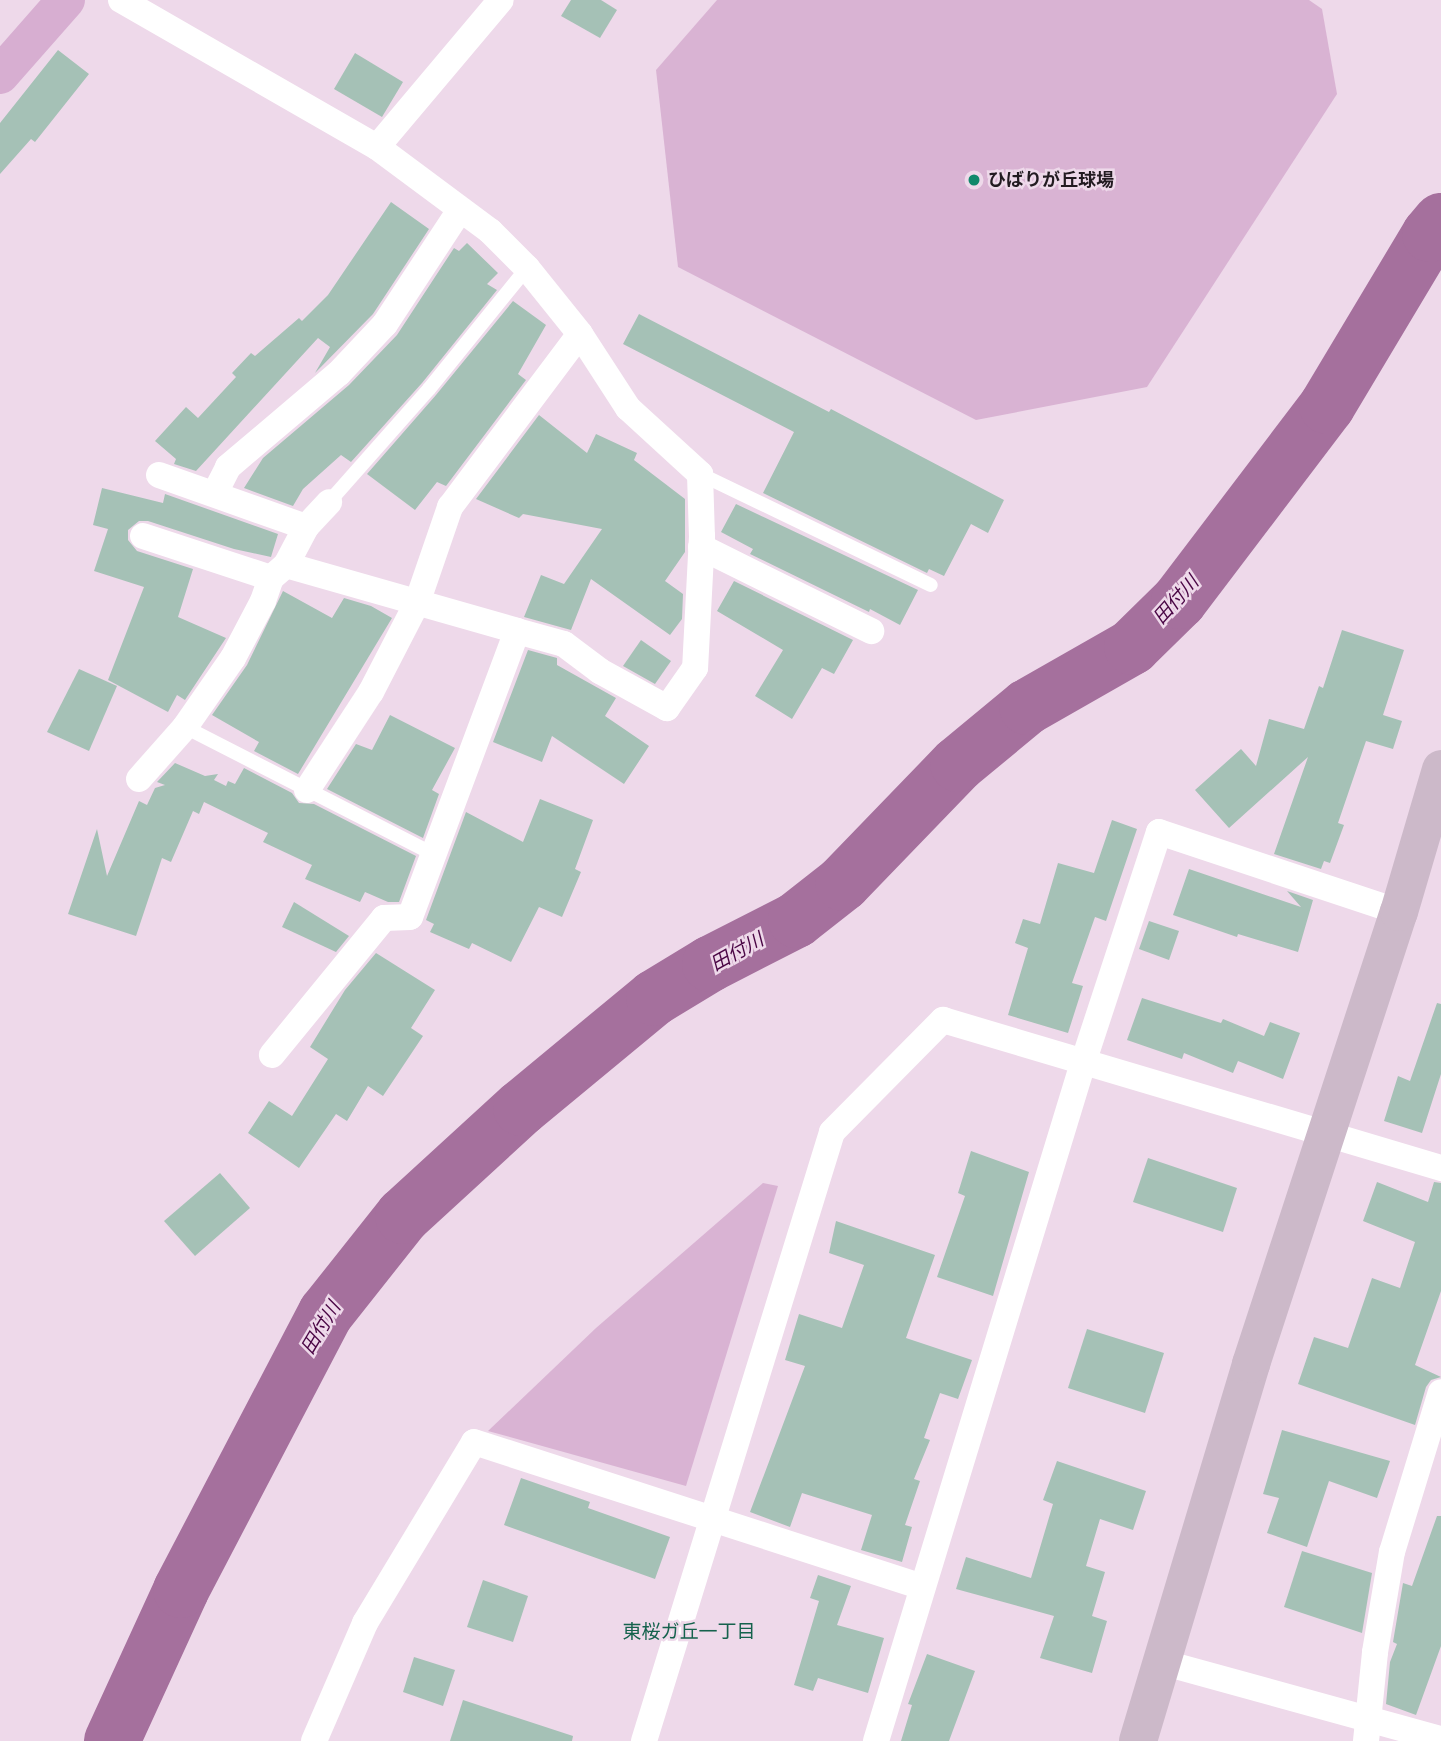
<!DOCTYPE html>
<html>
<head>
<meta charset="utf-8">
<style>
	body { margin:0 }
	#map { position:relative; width:1441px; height:1741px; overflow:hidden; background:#eed9ea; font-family:"Roboto Condensed","Noto Sans JP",sans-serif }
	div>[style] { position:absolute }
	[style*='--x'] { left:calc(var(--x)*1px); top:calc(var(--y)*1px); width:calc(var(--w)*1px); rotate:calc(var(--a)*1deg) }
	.green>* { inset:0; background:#d9b3d3 }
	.river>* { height:56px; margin:-28px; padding:0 28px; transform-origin:28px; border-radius:28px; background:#a5709d }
	.building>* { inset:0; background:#a5c1b6 }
	.lane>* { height:14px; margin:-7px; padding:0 7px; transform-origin:7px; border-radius:7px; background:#fff }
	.street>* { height:26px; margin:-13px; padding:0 13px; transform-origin:13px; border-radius:13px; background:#fff }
	.secondary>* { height:38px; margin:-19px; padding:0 19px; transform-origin:19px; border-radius:19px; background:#ccb9c9 }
	.primary>* { height:38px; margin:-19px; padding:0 19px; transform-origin:19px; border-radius:19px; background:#d7aed1 }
	.dots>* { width:19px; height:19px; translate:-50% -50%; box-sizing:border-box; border:4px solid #eed9ea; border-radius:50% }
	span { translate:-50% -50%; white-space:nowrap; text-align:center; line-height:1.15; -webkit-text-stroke:5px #eed9ea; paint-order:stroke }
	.poi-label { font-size:18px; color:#221b21; font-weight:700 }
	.left { translate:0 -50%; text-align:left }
	.water-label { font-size:19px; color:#490544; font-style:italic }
	.neighbourhood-label { font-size:19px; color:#15624d }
</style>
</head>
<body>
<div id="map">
	<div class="green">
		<i style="clip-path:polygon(717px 0,1309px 0,1322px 9px,1337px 94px,1147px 387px,976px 420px,678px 267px,656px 70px)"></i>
		<i style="clip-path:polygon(763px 1183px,778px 1186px,686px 1486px,488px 1431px,596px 1328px)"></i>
	</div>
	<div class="river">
		<i style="--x:112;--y:1741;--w:166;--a:-65.4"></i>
		<i style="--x:181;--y:1590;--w:313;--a:-62.4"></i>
		<i style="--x:326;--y:1313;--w:124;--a:-51.6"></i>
		<i style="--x:403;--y:1216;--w:160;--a:-42.5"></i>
		<i style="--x:521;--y:1108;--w:173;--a:-39.6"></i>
		<i style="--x:654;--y:998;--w:66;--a:-31.3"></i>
		<i style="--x:710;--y:964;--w:97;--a:-27.1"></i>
		<i style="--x:796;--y:920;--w:60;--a:-38.2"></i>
		<i style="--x:843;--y:883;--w:165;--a:-46"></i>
		<i style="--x:958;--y:764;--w:89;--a:-39.6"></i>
		<i style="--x:1027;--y:707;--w:121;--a:-29.7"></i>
		<i style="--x:1132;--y:647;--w:66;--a:-44.4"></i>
		<i style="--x:1179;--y:601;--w:245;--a:-52.8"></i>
		<i style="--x:1327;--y:406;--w:200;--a:-59.1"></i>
		<i style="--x:1430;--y:234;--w:17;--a:-50"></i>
	</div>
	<div class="building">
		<i style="clip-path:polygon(571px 0,601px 0,617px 10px,600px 38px,561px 16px)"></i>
		<i style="clip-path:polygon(58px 50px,89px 74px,35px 142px,31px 139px,0 174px,0 123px)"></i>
		<i style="clip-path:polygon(355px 53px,403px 82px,382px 117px,334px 89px)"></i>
		<i style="clip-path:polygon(391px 202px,429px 229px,373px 314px,315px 373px,330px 347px,318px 338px,196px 471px,174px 464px,176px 459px,155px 441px,186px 407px,198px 418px,236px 377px,232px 373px,251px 353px,255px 356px,299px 318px,302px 321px,328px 295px)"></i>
		<i style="clip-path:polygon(467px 243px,498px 273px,487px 284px,497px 290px,422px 383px,351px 462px,341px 455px,303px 489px,293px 506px,244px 488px,263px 458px,349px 385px,397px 335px,454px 248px,459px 251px)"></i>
		<i style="clip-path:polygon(513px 301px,546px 325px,518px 374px,526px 380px,446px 486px,437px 482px,415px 510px,367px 474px,436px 395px)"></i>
		<i style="clip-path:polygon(639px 314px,829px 412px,831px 409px,1004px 500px,988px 533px,971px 524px,944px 576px,929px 569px,927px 573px,763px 493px,794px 432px,623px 344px)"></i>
		<i style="clip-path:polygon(539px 415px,587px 453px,596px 434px,637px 453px,634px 460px,685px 499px,685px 552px,665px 581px,683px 594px,682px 619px,670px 635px,591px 579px,571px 630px,524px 617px,541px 575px,564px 584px,602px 529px,523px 514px,519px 518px,476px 499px)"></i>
		<i style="clip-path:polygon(102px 488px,163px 503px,165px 494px,278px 534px,271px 557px,234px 549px,148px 521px,139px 521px,128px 530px,128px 540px,137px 551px,193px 569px,178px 617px,226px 638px,185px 700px,177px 695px,168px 712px,108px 680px,144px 587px,94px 571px,108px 529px,93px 525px)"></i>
		<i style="clip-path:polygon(736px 504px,918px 590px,900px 625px,870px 609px,869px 612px,750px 554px,753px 549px,721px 532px)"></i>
		<i style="clip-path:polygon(734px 581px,853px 640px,834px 674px,822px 668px,792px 719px,755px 696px,783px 650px,717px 611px)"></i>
		<i style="clip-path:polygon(283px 591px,332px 618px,344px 598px,371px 606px,392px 618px,298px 774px,254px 751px,259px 742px,212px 715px,247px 665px)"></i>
		<i style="clip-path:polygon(1342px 630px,1404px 650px,1383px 715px,1402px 721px,1393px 749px,1366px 741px,1338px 823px,1344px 825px,1330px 863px,1324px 861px,1321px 869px,1274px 854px,1308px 757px,1229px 828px,1195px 790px,1241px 749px,1256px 766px,1269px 719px,1304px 729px,1319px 686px,1323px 688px)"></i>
		<i style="clip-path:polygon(641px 640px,671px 661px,655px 684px,623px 666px)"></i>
		<i style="clip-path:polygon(528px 650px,557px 658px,557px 665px,616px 698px,605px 716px,649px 746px,624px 784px,552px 736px,542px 762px,493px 742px)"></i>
		<i style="clip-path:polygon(79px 669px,117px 686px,89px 751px,47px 732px)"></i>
		<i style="clip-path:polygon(390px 715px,455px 748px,432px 790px,439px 794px,423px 838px,327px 789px,356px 744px,372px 750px)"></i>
		<i style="clip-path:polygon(175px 763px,205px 776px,218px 774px,214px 780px,226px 786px,228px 781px,235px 784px,244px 768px,292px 793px,299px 803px,314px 804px,416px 856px,399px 902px,388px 902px,365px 892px,360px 902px,305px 879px,312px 865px,263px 842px,268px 833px,204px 802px,199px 814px,193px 811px,171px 862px,162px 858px,136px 936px,68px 914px,97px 829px,107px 876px,139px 801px,147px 805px,155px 788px,165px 785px,157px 782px)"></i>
		<i style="clip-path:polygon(540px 799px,593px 820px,575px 869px,581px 872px,562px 917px,539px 907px,511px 962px,472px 943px,469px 949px,430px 932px,434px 924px,426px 920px,466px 812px,523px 842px)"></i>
		<i style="clip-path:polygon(1112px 820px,1137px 829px,1106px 921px,1095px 917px,1072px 983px,1083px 986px,1068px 1033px,1008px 1015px,1028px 948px,1015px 943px,1023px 919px,1040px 924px,1058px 863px,1094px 873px)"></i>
		<i style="clip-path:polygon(1189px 869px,1301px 907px,1287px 891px,1313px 900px,1298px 952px,1238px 934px,1237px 937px,1173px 915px)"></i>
		<i style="clip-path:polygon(294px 902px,349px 936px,336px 952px,282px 927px)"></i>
		<i style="clip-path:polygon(1149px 921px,1179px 931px,1169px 960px,1139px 949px)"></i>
		<i style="clip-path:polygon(376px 953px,435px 990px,411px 1028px,423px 1036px,383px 1096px,368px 1086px,347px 1121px,336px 1114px,299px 1168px,248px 1133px,269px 1101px,292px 1116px,328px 1059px,310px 1047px,345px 990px)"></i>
		<i style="clip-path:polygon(1142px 998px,1221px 1023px,1223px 1019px,1264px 1036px,1270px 1022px,1300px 1033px,1283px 1079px,1238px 1061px,1233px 1073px,1184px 1053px,1182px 1059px,1127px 1040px)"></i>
		<i style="clip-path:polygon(1437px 1003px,1441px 1004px,1441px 1074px,1422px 1133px,1384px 1121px,1398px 1076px,1410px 1081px)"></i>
		<i style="clip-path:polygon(971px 1151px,1029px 1172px,993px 1296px,937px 1277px,965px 1196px,958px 1193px)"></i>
		<i style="clip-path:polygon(1148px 1158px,1237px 1188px,1223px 1232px,1133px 1202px)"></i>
		<i style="clip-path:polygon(220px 1173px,250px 1208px,195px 1256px,164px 1221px)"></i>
		<i style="clip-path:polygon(1377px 1182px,1428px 1202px,1434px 1182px,1441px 1183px,1441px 1291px,1415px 1365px,1441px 1377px,1431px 1380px,1426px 1387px,1415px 1425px,1298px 1384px,1314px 1337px,1348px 1348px,1372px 1278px,1400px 1288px,1415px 1242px,1363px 1221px)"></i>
		<i style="clip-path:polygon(836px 1221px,935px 1255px,906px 1338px,972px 1360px,958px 1399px,940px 1393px,924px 1438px,930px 1440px,914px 1479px,920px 1481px,905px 1525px,912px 1527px,902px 1562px,861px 1550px,872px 1515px,802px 1493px,790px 1527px,750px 1512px,805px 1366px,785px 1360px,799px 1314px,842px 1328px,864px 1265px,829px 1253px)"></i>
		<i style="clip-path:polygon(1087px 1329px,1164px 1353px,1145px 1413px,1068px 1388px)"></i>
		<i style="clip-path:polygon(1282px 1430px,1390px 1461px,1377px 1498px,1329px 1481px,1307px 1547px,1267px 1533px,1279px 1498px,1263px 1494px)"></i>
		<i style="clip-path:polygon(1057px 1461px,1146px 1491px,1133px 1530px,1100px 1519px,1086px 1566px,1105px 1572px,1092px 1616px,1107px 1621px,1092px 1673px,1040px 1658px,1054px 1616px,956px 1589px,966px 1557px,1031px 1578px,1053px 1504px,1043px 1500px)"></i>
		<i style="clip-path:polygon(521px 1478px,590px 1502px,588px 1508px,670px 1537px,655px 1579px,504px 1525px)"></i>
		<i style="clip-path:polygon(1437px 1516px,1441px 1516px,1441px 1646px,1416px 1715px,1386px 1704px,1390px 1662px,1397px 1644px,1393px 1642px,1403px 1583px,1412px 1586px)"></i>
		<i style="clip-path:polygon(1302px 1551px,1372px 1573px,1362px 1633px,1284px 1607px)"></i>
		<i style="clip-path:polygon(818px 1575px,851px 1586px,837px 1625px,884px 1638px,868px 1693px,818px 1678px,813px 1691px,794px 1685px,819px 1601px,810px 1598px)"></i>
		<i style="clip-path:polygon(483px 1580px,528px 1596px,513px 1642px,467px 1627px)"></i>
		<i style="clip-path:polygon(927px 1654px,975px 1671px,949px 1741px,901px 1741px,912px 1705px,908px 1704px)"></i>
		<i style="clip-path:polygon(414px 1657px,455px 1670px,443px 1706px,403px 1692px)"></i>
		<i style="clip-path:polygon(463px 1700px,573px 1736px,572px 1741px,450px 1741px)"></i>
	</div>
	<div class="lane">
		<i style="--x:700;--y:474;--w:256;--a:25.7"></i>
		<i style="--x:329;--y:502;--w:151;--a:-48.5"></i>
		<i style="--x:429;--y:389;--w:156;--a:-51"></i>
		<i style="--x:185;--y:727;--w:281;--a:27.1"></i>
	</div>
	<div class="street">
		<i style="--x:121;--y:0;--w:295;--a:29.9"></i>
		<i style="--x:377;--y:147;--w:141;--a:36.6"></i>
		<i style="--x:490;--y:231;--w:52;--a:45"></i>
		<i style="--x:527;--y:268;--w:85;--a:51.2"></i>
		<i style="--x:580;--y:334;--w:88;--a:57"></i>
		<i style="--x:628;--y:408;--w:98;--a:42.5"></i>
		<i style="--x:700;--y:474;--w:62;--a:88.2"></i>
		<i style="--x:702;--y:536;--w:132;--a:93"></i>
		<i style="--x:695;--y:668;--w:49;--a:125"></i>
		<i style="--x:667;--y:708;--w:77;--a:-151.1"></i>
		<i style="--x:600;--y:671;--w:45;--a:-143.1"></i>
		<i style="--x:564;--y:644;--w:49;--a:-164.5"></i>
		<i style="--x:517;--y:631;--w:305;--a:110.5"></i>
		<i style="--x:410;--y:917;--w:26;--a:178"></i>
		<i style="--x:384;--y:918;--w:177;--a:129.3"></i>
		<i style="--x:377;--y:147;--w:192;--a:-49.9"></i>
		<i style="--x:159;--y:475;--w:156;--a:19.5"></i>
		<i style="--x:215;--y:493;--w:29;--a:-63"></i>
		<i style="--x:228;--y:467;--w:145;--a:-40.3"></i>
		<i style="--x:339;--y:373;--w:67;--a:-46.8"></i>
		<i style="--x:385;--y:324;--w:136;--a:-56.7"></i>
		<i style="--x:143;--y:536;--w:135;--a:18.2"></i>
		<i style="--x:701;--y:547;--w:190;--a:26.3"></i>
		<i style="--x:286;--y:565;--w:240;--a:15.9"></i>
		<i style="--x:139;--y:779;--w:69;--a:-48.5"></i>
		<i style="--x:185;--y:727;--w:84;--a:-55.2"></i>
		<i style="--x:233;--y:658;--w:64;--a:-62.2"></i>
		<i style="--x:263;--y:601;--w:24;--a:-71"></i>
		<i style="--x:271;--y:578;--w:20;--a:-41"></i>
		<i style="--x:286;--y:565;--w:43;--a:-62.2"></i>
		<i style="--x:306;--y:527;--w:34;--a:-47"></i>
		<i style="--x:307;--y:790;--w:117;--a:-56.9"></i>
		<i style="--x:371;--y:692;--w:100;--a:-62.7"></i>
		<i style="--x:417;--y:603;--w:102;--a:-71"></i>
		<i style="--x:450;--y:507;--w:216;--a:-53.1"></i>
		<i style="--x:1161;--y:1662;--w:290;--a:15.4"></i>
		<i style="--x:314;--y:1741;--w:129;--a:-66.6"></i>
		<i style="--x:365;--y:1623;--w:211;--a:-58.9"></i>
		<i style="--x:474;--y:1442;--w:471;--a:17.9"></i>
		<i style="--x:644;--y:1741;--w:637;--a:-72.84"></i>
		<i style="--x:832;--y:1132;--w:158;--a:-45.3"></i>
		<i style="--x:943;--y:1020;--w:520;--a:16.55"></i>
		<i style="--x:876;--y:1741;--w:712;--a:-73.02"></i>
		<i style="--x:1084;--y:1060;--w:240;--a:-71.8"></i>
		<i style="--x:1159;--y:832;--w:253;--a:18.4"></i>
		<i style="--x:1366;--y:1741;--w:89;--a:-84.2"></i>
		<i style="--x:1375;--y:1652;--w:101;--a:-80.4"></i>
		<i style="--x:1392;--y:1552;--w:167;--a:-73"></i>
	</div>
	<div class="secondary">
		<i style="--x:1138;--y:1741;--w:394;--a:-73.3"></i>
		<i style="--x:1251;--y:1364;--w:476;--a:-71.9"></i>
		<i style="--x:1399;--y:912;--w:149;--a:-73.6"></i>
	</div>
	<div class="primary">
		<i style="--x:0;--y:75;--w:100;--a:-48.7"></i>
	</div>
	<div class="dots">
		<i style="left:974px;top:180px;background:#10896b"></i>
	</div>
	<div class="poi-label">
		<span class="left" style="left:988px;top:180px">ひばりが丘球場</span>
	</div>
	<div class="water-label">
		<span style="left:1176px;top:600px;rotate:-48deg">田付川</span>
		<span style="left:737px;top:952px;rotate:-29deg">田付川</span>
		<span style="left:321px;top:1328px;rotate:-59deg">田付川</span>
	</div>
	<div class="neighbourhood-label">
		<span style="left:689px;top:1632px">東桜ガ丘一丁目</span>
	</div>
</div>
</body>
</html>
